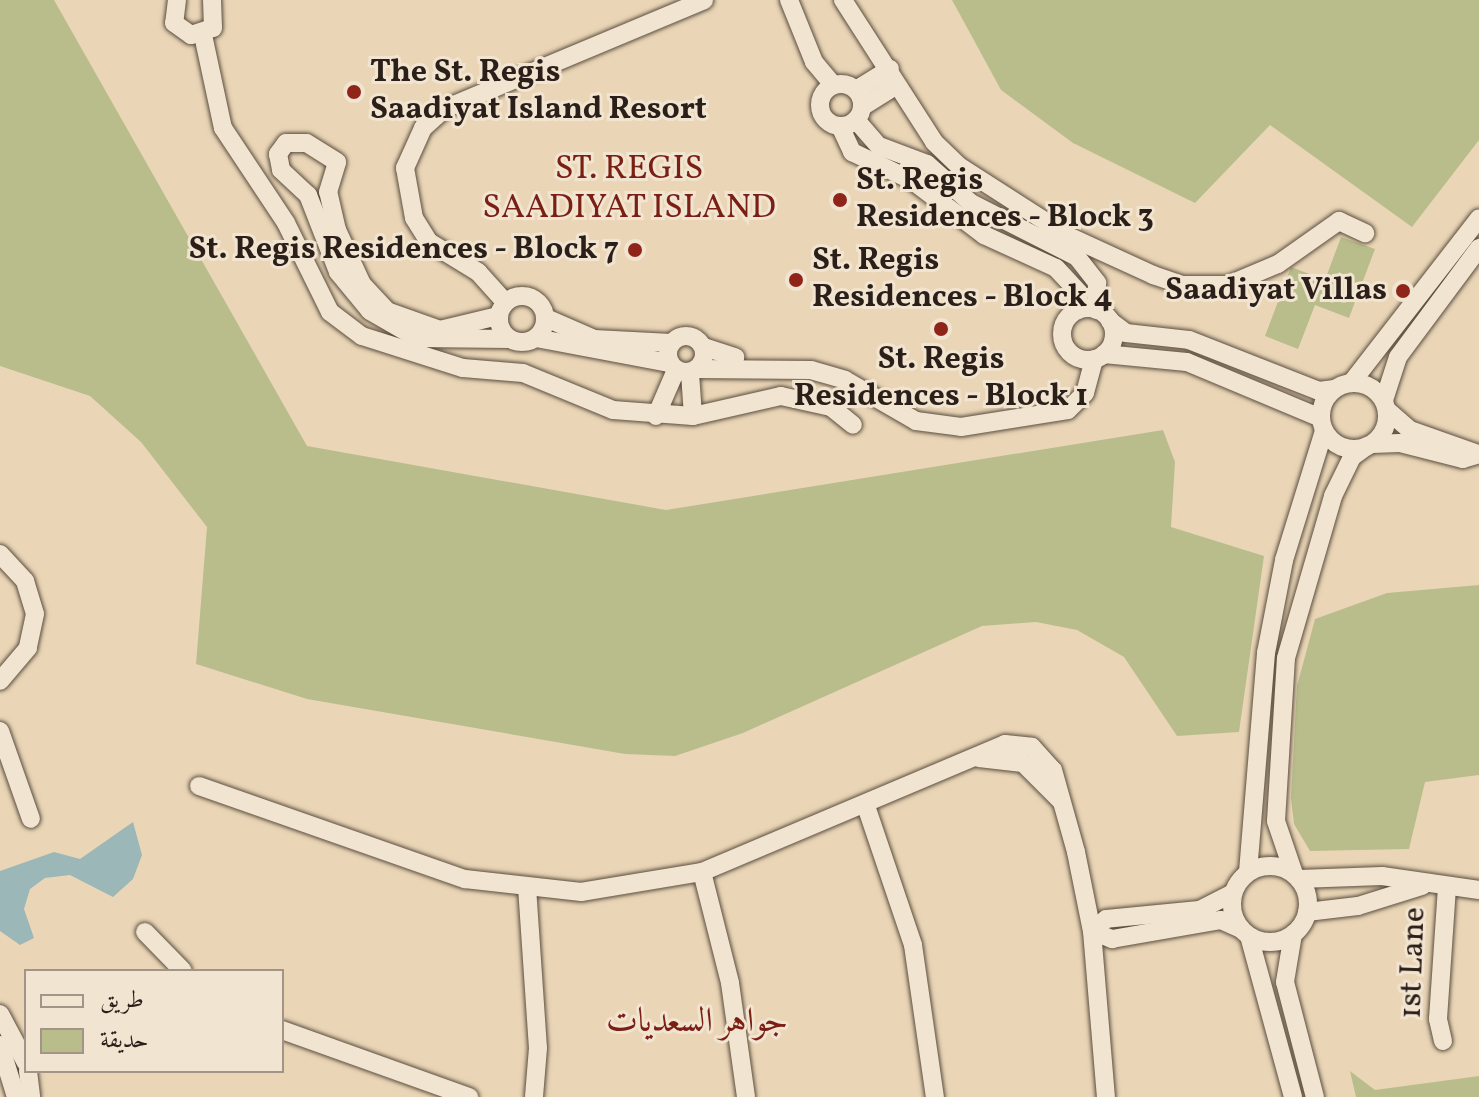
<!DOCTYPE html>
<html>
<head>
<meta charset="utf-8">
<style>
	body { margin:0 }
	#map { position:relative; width:1479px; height:1097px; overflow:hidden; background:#ead6b6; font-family:Vollkorn,Amiri,serif }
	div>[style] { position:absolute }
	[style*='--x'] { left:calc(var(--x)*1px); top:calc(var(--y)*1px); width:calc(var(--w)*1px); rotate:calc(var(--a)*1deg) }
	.green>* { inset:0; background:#b9bd8c }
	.water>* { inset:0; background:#9bb7b7 }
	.roads { filter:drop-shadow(0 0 2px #5b4d40) drop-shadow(0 0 2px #5b4d40) }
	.minor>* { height:18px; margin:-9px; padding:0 9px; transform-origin:9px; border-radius:9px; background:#f1e4d0 }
	.minor>.ring { margin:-9px; padding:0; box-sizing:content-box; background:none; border:18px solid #f1e4d0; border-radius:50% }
	.dots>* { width:22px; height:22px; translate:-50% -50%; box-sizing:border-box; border:4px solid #f1e4d0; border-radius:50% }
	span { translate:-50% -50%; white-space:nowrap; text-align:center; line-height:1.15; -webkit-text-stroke:6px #f1e4d0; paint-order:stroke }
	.poi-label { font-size:32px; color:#2b1f19; font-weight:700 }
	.left { translate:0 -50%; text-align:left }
	.right { translate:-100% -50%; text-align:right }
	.street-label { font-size:32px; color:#2b1f19 }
	.neighbourhood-label { font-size:34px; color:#7a1f14 }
	.legend { position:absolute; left:24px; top:969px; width:260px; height:104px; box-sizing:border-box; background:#f1e4d0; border:2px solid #a29587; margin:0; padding:10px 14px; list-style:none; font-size:24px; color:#2b1f19 }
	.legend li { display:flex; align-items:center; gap:16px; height:40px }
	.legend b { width:40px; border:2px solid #a29587 }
</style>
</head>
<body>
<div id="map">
	<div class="green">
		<i style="clip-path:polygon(0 0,54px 0,307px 446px,666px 510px,1163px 430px,1175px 462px,1171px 527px,1264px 556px,1239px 732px,1177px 736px,1124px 657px,1077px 630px,1036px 622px,982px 626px,743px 733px,675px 756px,625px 754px,307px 699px,196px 664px,207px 527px,141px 442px,90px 396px,0 366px)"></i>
		<i style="clip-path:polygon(952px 0,1479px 0,1479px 140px,1412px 227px,1270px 125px,1195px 203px,1073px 143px,1001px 90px)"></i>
		<i style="clip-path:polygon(1341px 237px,1375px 249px,1349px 318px,1315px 305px,1298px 349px,1265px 336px,1291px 267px,1325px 280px)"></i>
		<i style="clip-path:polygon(1479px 585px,1479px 775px,1425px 782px,1409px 849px,1310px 851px,1294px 824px,1291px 798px,1297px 686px,1315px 619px,1387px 593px)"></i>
		<i style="clip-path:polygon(1350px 1071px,1375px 1090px,1479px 1076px,1479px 1097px,1356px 1097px)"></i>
	</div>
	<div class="water">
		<i style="clip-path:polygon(133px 822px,142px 855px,133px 879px,113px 897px,70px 875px,45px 878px,30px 889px,24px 909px,34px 938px,20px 945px,0 931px,0 871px,54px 852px,80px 859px)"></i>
	</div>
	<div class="roads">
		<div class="minor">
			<i style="--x:177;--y:0;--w:23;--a:97"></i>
			<i style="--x:174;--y:23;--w:21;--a:35"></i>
			<i style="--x:191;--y:35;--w:23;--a:-18"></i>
			<i style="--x:213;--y:28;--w:28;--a:-92"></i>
			<i style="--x:789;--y:0;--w:67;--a:68"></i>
			<i style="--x:814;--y:62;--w:30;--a:50"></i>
			<i style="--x:843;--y:0;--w:169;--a:57.3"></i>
			<i style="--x:934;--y:142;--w:35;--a:44"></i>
			<i style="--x:959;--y:166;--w:130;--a:32.7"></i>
			<i style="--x:1068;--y:236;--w:94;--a:24.6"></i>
			<i style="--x:1153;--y:275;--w:31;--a:19"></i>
			<i style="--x:1182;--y:285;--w:46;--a:0"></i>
			<i style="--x:1228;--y:285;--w:54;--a:-22.8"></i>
			<i style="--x:1278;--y:264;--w:75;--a:-35.2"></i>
			<i style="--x:1339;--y:221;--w:29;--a:25"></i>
			<i style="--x:203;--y:35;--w:95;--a:77.9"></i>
			<i style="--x:223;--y:128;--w:114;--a:56.4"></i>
			<i style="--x:286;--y:223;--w:99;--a:63.7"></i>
			<i style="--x:330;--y:312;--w:40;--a:37"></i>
			<i style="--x:362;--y:336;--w:106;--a:17.6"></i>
			<i style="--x:463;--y:368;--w:60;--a:4.8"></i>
			<i style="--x:523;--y:373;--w:97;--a:22.3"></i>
			<i style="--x:613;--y:410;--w:80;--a:4.3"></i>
			<i style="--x:693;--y:416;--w:90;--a:-12.8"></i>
			<i style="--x:781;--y:396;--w:51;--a:12.4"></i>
			<i style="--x:831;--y:407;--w:28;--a:39"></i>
			<i class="ring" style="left:820px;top:84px;width:24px;height:24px"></i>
			<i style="--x:856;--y:90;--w:40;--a:-32"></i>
			<i style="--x:862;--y:107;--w:41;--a:-32.2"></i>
			<i style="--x:856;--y:120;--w:35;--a:49"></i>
			<i style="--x:879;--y:146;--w:51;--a:20.6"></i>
			<i style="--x:927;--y:164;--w:59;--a:41.6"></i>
			<i style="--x:971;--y:203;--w:119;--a:27"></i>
			<i style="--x:1077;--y:257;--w:33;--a:52"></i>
			<i style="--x:1097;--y:283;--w:27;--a:92"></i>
			<i style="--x:840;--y:126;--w:29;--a:65"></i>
			<i style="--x:852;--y:152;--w:68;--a:25.4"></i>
			<i style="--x:913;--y:181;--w:89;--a:37.3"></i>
			<i style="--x:984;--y:235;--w:79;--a:24.6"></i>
			<i style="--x:1056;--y:268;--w:34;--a:47"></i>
			<i style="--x:1079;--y:293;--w:17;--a:93"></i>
			<i class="ring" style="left:499px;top:296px;width:28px;height:28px"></i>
			<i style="--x:505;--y:302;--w:40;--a:-132"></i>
			<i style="--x:478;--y:272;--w:57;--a:-148.5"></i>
			<i style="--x:429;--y:242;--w:28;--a:-122"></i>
			<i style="--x:414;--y:218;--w:51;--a:-100.2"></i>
			<i style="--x:405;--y:168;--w:44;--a:-65.8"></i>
			<i style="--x:423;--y:128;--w:28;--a:-42"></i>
			<i style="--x:444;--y:109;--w:282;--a:-22.7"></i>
			<i class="ring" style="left:1062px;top:308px;width:34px;height:34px"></i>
			<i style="--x:498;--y:316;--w:60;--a:166.4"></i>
			<i style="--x:440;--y:330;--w:56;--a:-160.3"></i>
			<i style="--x:387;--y:311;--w:37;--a:-133"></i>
			<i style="--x:362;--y:284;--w:60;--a:-114.8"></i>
			<i style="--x:337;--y:230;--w:39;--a:-103"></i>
			<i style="--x:328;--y:192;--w:31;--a:-73"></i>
			<i style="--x:337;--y:162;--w:36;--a:-148"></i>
			<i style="--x:306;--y:143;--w:20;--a:180"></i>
			<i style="--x:286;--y:143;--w:14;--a:126"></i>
			<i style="--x:278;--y:154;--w:16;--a:79"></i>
			<i style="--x:281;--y:170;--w:37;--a:43"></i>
			<i style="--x:308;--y:195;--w:83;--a:68.7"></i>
			<i style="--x:338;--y:272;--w:50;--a:50.6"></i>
			<i style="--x:370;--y:311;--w:54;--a:29.9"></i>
			<i style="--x:417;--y:338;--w:93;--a:0.6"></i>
			<i style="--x:546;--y:318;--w:52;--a:23.6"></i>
			<i style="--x:594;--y:339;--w:77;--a:3"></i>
			<i style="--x:1110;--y:321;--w:20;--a:37"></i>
			<i style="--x:1126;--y:333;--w:63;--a:6.3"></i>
			<i style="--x:1189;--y:340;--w:140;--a:21.4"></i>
			<i style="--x:1319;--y:391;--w:14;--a:-8"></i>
			<i class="ring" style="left:668px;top:336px;width:18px;height:18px"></i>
			<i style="--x:536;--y:338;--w:135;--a:10.6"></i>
			<i style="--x:704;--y:347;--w:33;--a:18"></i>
			<i style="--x:1104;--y:354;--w:83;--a:5.5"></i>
			<i style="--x:1187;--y:362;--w:145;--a:22.7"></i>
			<i style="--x:697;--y:369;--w:114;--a:0.5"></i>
			<i style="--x:811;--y:370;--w:35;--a:16"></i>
			<i style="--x:845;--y:380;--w:82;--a:30"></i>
			<i style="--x:916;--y:421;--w:45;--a:7.6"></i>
			<i style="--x:961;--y:427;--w:108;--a:-9"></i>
			<i style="--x:1068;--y:410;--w:24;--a:-45"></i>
			<i style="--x:1085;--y:393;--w:35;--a:-75"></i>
			<i style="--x:690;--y:373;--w:43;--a:86"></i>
			<i style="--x:1352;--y:382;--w:207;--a:-52.2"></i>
			<i class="ring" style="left:1321px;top:383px;width:48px;height:48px"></i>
			<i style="--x:1384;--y:400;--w:45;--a:-72"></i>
			<i style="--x:1398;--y:357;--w:136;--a:-53.4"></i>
			<i style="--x:1387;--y:410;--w:30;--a:41"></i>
			<i style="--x:1410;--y:430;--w:72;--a:19.4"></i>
			<i style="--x:656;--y:416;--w:50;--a:-66.5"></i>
			<i style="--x:1372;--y:444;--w:28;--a:-2"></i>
			<i style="--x:1400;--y:443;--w:65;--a:14.3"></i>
			<i style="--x:1463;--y:459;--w:17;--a:-17"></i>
			<i style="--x:0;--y:554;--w:37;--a:47"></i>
			<i style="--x:25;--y:581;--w:34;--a:73"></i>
			<i style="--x:35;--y:614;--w:35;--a:102"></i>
			<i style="--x:28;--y:648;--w:43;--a:130.3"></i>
			<i style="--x:0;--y:731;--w:93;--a:70.6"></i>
			<i style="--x:979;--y:758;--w:44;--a:6.5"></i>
			<i style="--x:1023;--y:763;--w:54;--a:45"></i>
			<i style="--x:199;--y:786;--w:282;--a:19.3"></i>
			<i style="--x:465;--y:879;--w:117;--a:6.4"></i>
			<i style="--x:581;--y:892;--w:123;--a:-9.4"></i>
			<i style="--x:702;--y:872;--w:329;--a:-22.9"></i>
			<i style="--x:1005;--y:744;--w:27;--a:6"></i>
			<i style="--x:1032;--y:747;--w:31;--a:48"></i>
			<i style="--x:1053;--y:770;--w:85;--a:74.3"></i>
			<i style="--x:1076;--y:852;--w:81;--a:78.6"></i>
			<i style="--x:1092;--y:931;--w:167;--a:85.2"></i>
			<i style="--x:866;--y:806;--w:147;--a:71.3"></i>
			<i style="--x:913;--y:945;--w:154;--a:81.8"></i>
			<i class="ring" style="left:1232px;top:866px;width:58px;height:58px"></i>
			<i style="--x:702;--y:872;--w:114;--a:75.8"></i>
			<i style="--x:730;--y:983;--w:115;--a:82"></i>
			<i style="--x:1248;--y:872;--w:220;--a:-85.3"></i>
			<i style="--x:1266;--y:653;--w:95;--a:-79"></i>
			<i style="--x:1284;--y:560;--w:135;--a:-72.8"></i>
			<i style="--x:1294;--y:874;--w:56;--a:-108.8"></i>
			<i style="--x:1276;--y:821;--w:163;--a:-86.5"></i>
			<i style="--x:1286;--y:658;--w:169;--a:-73.8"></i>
			<i style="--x:1333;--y:496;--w:43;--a:-64"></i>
			<i style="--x:1352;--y:457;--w:19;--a:-36"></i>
			<i style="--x:1299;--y:879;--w:83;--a:-2.1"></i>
			<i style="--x:1382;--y:876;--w:98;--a:8.2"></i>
			<i style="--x:527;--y:887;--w:161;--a:86.1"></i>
			<i style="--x:538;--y:1048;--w:49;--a:94.7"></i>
			<i style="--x:1233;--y:893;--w:38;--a:153"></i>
			<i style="--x:1199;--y:910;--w:93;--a:174.5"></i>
			<i style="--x:1106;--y:919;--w:18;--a:139"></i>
			<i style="--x:1092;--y:931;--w:22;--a:22"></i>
			<i style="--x:1112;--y:939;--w:111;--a:-9.9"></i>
			<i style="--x:1221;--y:920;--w:22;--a:24"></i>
			<i style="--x:1307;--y:912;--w:51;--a:-6.7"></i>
			<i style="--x:1358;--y:906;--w:67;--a:-17.4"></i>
			<i style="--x:145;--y:932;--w:54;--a:45.7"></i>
			<i style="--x:1293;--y:934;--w:49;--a:99.5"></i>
			<i style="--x:1285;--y:982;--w:119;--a:75.4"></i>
			<i style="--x:1249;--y:936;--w:167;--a:74.7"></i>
			<i style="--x:0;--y:1014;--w:55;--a:62"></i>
			<i style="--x:282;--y:1030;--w:199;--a:19.7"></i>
			<i style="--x:1443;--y:1041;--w:23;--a:-103"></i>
			<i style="--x:1438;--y:1019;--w:132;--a:-86.1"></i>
			<i style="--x:0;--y:1045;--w:54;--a:72.9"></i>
			<i style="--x:28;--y:1071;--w:26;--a:83"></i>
		</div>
	</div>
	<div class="dots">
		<i style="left:354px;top:92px;background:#8f2418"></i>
		<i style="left:840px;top:200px;background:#8f2418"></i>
		<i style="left:635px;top:250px;background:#8f2418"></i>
		<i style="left:796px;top:280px;background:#8f2418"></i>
		<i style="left:1403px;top:291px;background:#8f2418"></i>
		<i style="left:941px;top:329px;background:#8f2418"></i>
	</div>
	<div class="poi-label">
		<span class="left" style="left:370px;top:92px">The St. Regis<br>Saadiyat Island Resort</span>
		<span class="left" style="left:856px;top:200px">St. Regis<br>Residences - Block 3</span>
		<span class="right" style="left:619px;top:250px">St. Regis Residences - Block 7</span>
		<span class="left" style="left:812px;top:280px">St. Regis<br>Residences - Block 4</span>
		<span class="right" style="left:1387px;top:291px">Saadiyat Villas</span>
		<span style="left:941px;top:379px">St. Regis<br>Residences - Block 1</span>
	</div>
	<div class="street-label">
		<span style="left:1414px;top:963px;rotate:-88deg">1st Lane</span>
	</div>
	<div class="neighbourhood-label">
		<span style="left:629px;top:189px">ST. REGIS<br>SAADIYAT ISLAND</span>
		<span style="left:697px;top:1023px">جواهر السعديات</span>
	</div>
	<ul class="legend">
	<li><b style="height:10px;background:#f1e4d0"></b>طريق</li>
	<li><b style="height:22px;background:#b9bd8c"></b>حديقة</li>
	</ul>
</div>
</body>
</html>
